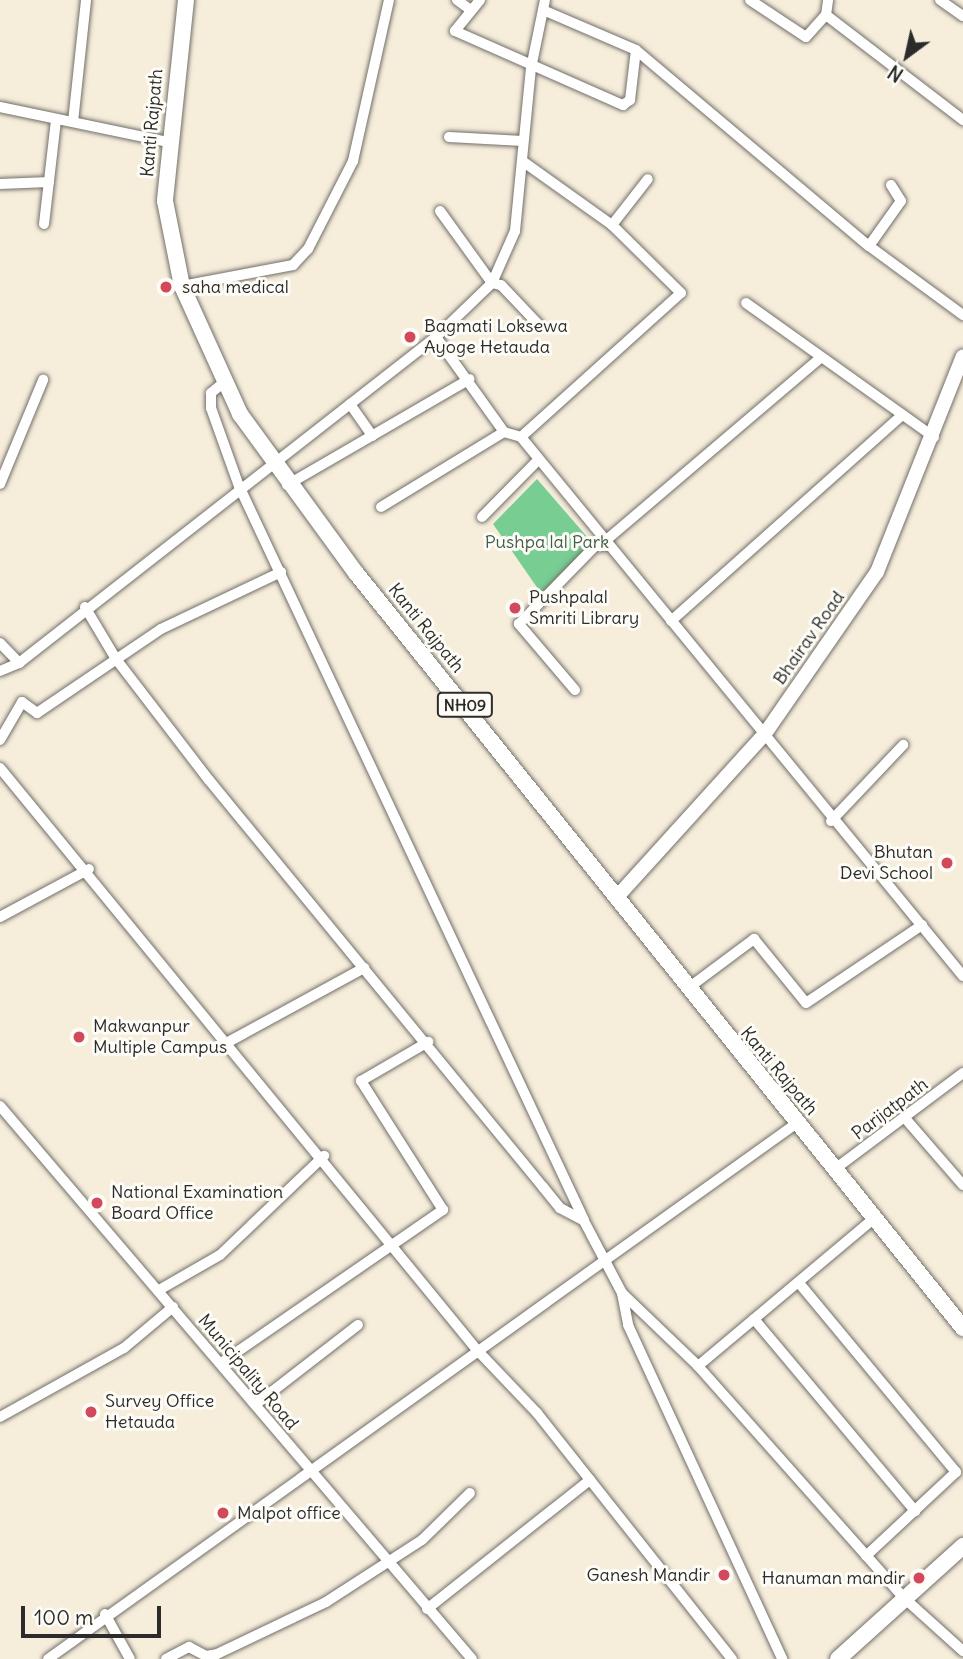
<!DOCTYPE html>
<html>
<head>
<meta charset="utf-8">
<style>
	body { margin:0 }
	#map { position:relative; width:963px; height:1659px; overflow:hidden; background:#f6eddb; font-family:Delius,sans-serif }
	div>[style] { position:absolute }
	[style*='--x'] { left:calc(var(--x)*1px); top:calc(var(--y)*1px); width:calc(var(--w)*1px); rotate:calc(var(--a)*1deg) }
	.green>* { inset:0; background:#77cd92 }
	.roads { filter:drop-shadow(0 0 2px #726f69) drop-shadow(0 0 2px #726f69) }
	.street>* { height:10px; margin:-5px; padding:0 5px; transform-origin:5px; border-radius:5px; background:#fff }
	.secondary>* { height:14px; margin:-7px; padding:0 7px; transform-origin:7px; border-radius:7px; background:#fff }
	.primary>* { height:16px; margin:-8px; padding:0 8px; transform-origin:8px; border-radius:8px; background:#fff }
	.dots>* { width:19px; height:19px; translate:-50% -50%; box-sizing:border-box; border:4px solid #fdfcf7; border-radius:50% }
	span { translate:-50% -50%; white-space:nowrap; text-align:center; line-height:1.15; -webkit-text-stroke:6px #fdfcf7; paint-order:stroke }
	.shield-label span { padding:2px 5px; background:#fdfcf7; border:2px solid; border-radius:5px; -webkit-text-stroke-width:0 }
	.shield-label { font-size:16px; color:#2b2b2b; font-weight:700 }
	.street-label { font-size:18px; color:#2b2b2b }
	.poi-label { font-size:18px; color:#2b2b2b }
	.left { translate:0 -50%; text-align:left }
	.right { translate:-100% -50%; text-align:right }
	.park-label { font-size:18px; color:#425c4a }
	.north { position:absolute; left:872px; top:21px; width:70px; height:70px; -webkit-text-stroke:5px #fdfcf7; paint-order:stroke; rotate:213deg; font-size:19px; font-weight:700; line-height:28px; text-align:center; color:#2b2b2b }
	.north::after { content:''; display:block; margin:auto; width:24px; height:32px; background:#2b2b2b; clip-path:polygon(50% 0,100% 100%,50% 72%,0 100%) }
	.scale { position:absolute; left:21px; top:1606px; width:140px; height:32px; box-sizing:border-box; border:4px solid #2b2b2b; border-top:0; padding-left:9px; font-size:21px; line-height:24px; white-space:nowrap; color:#2b2b2b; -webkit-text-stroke:5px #fdfcf7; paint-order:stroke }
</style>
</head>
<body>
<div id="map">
	<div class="green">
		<i style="clip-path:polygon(537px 479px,595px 546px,543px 596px,493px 524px)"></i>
	</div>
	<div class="roads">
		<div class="street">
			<i style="--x:457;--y:0;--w:17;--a:36"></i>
			<i style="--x:480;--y:0;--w:40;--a:129"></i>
			<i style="--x:455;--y:31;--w:184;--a:23.8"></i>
			<i style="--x:623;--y:105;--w:9;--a:-36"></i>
			<i style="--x:630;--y:100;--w:50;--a:-83.2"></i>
			<i style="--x:750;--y:0;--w:67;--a:33.5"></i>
			<i style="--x:806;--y:37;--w:30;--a:-48"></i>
			<i style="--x:826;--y:15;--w:173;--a:37.5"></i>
			<i style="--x:940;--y:0;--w:28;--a:35"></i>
			<i style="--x:543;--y:10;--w:101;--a:23.3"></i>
			<i style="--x:636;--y:50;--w:304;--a:40.1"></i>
			<i style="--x:869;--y:246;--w:117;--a:36.3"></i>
			<i style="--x:826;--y:15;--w:15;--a:-82"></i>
			<i style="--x:0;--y:107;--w:171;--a:11.8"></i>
			<i style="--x:73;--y:122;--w:123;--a:-83.9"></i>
			<i style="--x:449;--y:137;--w:74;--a:3.1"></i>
			<i style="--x:0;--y:184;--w:49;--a:-2.3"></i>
			<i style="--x:440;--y:211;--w:89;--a:54.2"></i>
			<i style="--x:492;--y:283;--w:9;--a:13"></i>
			<i style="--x:501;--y:285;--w:55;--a:46.5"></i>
			<i style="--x:44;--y:224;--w:104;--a:-83.4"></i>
			<i style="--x:612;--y:225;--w:58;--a:-52"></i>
			<i style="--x:869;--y:246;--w:55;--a:-54.6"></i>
			<i style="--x:901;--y:201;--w:19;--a:-122"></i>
			<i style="--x:182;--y:286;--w:113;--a:-10.7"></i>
			<i style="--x:293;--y:265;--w:22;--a:-47"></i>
			<i style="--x:308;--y:249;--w:99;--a:-62.9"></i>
			<i style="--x:353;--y:161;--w:165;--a:-77.4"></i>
			<i style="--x:746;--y:303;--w:231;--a:35.5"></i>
			<i style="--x:436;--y:337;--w:117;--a:54.4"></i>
			<i style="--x:504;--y:432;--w:18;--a:16"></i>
			<i style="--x:521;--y:437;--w:697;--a:50.65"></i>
			<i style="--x:223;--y:383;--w:16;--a:140"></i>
			<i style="--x:211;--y:393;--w:15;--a:90"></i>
			<i style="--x:211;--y:408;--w:83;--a:70.3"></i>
			<i style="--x:239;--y:486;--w:811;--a:64.83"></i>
			<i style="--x:350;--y:404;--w:39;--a:55"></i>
			<i style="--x:521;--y:437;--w:215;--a:-42"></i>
			<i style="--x:681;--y:293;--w:97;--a:-135.4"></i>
			<i style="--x:612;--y:225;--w:107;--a:-144.5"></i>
			<i style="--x:0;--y:484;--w:113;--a:-67.5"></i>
			<i style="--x:287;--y:485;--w:211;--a:-30.1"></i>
			<i style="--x:381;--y:507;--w:144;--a:-31.4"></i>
			<i style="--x:482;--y:517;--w:80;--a:-45.5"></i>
			<i style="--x:604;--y:542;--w:284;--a:-40.4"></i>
			<i style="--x:85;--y:607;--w:61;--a:59.2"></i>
			<i style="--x:116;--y:659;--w:153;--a:52.5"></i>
			<i style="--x:209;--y:780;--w:527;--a:50.63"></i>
			<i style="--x:543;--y:1187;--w:27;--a:51"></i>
			<i style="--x:560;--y:1208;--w:27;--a:28"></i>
			<i style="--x:584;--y:1221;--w:81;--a:62.2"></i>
			<i style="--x:622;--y:1293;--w:105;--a:43.8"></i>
			<i style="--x:698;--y:1366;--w:309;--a:48.4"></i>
			<i style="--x:903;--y:1597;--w:81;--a:42"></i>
			<i style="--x:671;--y:621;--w:310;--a:-41.7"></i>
			<i style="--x:0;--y:643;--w:28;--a:46"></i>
			<i style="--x:0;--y:671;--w:21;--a:-23"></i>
			<i style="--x:19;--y:663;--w:529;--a:-38.02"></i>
			<i style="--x:436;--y:337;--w:78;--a:-44"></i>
			<i style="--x:492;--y:283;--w:57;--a:-66.1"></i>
			<i style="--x:515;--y:231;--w:164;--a:-84.4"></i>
			<i style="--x:531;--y:68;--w:69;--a:-78.4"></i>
			<i style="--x:575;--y:690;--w:87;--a:-130.3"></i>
			<i style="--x:519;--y:624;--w:109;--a:-45.7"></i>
			<i style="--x:595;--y:546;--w:9;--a:0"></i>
			<i style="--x:0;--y:740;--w:44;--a:-59.9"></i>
			<i style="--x:22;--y:702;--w:19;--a:36"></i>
			<i style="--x:37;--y:713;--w:150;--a:-34.1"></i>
			<i style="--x:161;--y:629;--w:133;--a:-25.4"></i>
			<i style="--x:0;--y:768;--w:752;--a:50.66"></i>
			<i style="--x:477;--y:1350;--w:87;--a:46.4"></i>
			<i style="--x:537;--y:1413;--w:314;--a:51.6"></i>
			<i style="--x:831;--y:821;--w:105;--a:-46.5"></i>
			<i style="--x:0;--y:917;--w:101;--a:-28.3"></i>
			<i style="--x:687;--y:989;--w:84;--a:-36.7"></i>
			<i style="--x:754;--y:939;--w:82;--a:50.9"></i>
			<i style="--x:806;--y:1003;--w:140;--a:-33.9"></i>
			<i style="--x:230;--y:1041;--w:153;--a:-28.6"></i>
			<i style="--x:0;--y:1106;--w:727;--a:49.52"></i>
			<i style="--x:904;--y:1117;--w:90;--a:49.1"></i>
			<i style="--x:835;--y:1169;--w:160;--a:-36.9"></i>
			<i style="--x:799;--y:1283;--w:246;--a:50.3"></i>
			<i style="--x:956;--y:1472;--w:123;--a:137"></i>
			<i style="--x:159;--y:1290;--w:70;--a:-29.8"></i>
			<i style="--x:220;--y:1255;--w:144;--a:-43.6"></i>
			<i style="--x:622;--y:1293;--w:33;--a:79"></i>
			<i style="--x:628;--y:1325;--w:368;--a:65.2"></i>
			<i style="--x:754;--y:1319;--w:251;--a:50"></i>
			<i style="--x:221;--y:1363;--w:270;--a:-34.6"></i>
			<i style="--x:443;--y:1210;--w:153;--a:-122.4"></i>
			<i style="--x:361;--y:1081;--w:78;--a:-30.2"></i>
			<i style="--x:698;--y:1366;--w:229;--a:-40"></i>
			<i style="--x:256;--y:1404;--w:129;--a:-37.8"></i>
			<i style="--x:0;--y:1417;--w:142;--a:-29.1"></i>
			<i style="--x:124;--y:1348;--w:64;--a:-39.9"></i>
			<i style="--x:427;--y:1609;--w:208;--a:-38.4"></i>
			<i style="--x:105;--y:1614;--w:51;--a:60.9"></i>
			<i style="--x:48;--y:1659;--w:921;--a:-35.59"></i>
			<i style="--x:166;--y:1659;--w:26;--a:-28"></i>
			<i style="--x:189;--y:1647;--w:19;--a:28"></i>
			<i style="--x:206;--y:1656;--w:11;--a:-10"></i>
			<i style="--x:217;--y:1654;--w:121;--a:-25.5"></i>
			<i style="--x:326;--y:1602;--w:114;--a:-32.9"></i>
			<i style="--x:422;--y:1540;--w:67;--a:-44.4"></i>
		</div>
		<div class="secondary">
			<i style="--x:616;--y:898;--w:220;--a:-47.8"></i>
			<i style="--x:764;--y:735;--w:198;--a:-55.3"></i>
			<i style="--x:877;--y:572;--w:232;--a:-68.3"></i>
		</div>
		<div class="primary">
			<i style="--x:186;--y:0;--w:202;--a:96"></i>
			<i style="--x:165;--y:201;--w:87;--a:78.7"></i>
			<i style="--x:182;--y:286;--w:141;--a:65.6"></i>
			<i style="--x:240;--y:414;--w:197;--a:53.9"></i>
			<i style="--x:356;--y:573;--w:969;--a:51.2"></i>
			<i style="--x:838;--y:1659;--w:169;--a:-42.1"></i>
		</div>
	</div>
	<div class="dots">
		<i style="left:166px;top:287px;background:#d1495b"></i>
		<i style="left:410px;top:337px;background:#d1495b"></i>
		<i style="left:515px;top:608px;background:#d1495b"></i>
		<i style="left:947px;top:863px;background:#d1495b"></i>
		<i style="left:79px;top:1037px;background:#d1495b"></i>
		<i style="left:97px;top:1203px;background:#d1495b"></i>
		<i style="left:91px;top:1412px;background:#d1495b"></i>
		<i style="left:223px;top:1513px;background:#d1495b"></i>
		<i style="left:724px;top:1575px;background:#d1495b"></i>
		<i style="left:919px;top:1578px;background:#d1495b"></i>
	</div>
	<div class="shield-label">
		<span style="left:465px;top:705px">NH09</span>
	</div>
	<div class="street-label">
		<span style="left:152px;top:123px;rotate:-85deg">Kanti Rajpath</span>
		<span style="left:426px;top:628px;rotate:51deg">Kanti Rajpath</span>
		<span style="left:809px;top:638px;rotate:-55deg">Bhairav Road</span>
		<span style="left:779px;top:1071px;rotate:50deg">Kanti Rajpath</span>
		<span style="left:890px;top:1109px;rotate:-37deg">Parijatpath</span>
		<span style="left:248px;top:1372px;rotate:50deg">Municipality Road</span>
	</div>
	<div class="poi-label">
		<span class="left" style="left:182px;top:287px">saha medical</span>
		<span class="left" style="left:424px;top:337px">Bagmati Loksewa<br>Ayoge Hetauda</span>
		<span class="left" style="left:529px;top:608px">Pushpalal<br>Smriti Library</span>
		<span class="right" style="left:933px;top:863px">Bhutan<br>Devi School</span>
		<span class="left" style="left:93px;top:1037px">Makwanpur<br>Multiple Campus</span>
		<span class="left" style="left:111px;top:1203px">National Examination<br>Board Office</span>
		<span class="left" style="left:105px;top:1412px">Survey Office<br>Hetauda</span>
		<span class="left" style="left:237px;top:1513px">Malpot office</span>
		<span class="right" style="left:710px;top:1575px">Ganesh Mandir</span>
		<span class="right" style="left:905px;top:1578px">Hanuman mandir</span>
	</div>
	<div class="park-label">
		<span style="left:547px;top:542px">Pushpa lal Park</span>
	</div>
	<div class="north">N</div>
	<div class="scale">100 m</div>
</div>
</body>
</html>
